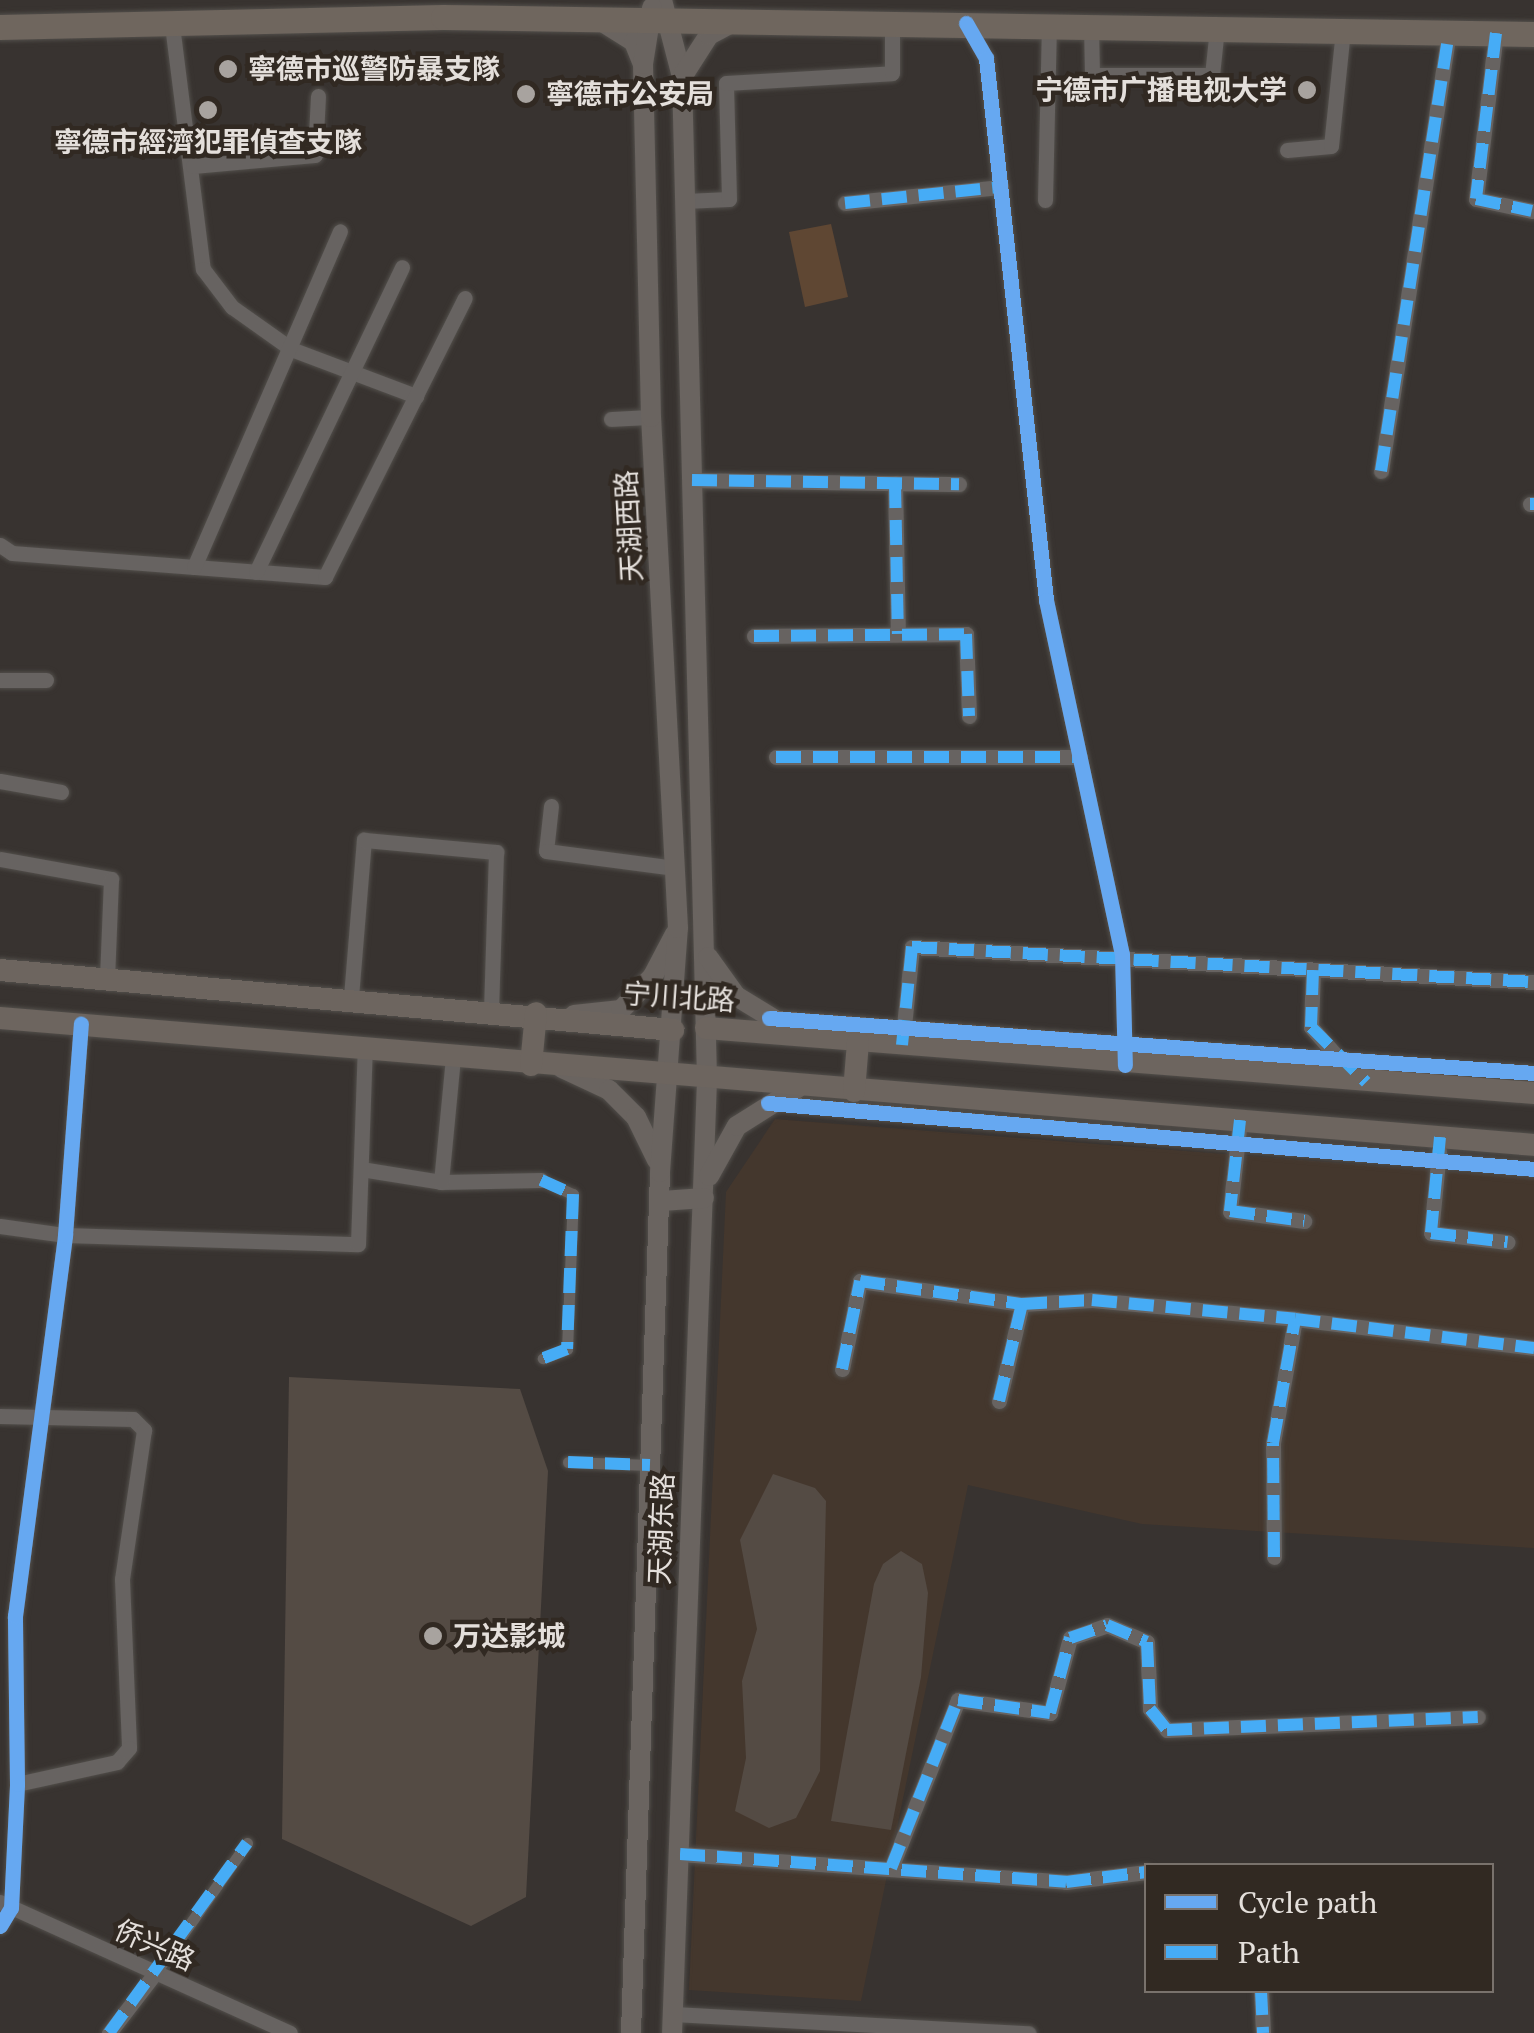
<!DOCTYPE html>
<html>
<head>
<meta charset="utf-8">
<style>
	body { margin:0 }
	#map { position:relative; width:1534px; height:2033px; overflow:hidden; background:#383330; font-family:"PT Serif","Noto Sans SC",serif }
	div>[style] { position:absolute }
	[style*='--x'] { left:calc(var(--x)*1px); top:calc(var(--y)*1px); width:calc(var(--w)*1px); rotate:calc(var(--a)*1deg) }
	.built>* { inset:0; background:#44372d }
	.green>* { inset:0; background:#5f4733 }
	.building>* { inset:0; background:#544b44 }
	.roads { filter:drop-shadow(0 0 2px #524f4b) drop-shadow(0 0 2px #524f4b) }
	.pedestrian>* { height:11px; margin:-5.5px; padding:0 5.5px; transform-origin:5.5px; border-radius:5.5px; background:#676361 }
	.minor>* { height:15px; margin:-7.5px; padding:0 7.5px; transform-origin:7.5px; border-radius:7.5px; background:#676361 }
	.secondary>* { height:20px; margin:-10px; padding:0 10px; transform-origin:10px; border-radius:10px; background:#6a6460 }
	.primary>* { height:22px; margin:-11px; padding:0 11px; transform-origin:11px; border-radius:11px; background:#6d655f }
	.trunk>* { height:25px; margin:-12.5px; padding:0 12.5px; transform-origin:12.5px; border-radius:12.5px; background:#6f665e }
	.quiet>* { height:12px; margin-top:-6px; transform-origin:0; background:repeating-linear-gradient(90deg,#46acf6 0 25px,transparent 0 37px) }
	.cycleway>* { height:15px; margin:-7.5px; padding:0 7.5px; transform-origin:7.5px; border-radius:7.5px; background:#66a8f1 }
	.dots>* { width:28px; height:28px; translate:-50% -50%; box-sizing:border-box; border:5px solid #312922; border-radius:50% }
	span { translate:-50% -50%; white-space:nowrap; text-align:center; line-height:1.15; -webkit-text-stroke:9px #312922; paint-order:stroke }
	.poi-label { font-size:28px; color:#e4dfdb; font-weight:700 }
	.left { translate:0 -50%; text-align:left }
	.right { translate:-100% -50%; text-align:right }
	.street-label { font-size:28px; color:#e4dfdb }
	.legend { position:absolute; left:1144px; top:1863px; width:350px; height:130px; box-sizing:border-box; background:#312922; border:2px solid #79726c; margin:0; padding:12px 18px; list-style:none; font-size:30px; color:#e4dfdb }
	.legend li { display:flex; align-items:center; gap:20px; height:50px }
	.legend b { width:50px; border:2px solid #79726c }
</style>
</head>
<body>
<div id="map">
	<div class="built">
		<i style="clip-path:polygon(775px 1119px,1534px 1178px,1534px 1548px,1142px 1524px,968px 1485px,861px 2001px,689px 1990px,726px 1192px)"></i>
	</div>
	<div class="green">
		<i style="clip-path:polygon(831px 224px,848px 297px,805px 307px,789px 232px)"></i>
	</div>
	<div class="building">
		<i style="clip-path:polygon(289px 1377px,520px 1389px,548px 1471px,526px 1897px,471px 1926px,282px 1839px)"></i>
		<i style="clip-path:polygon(773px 1474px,815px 1488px,826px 1501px,820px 1771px,796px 1818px,769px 1828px,735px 1811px,746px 1758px,742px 1681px,757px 1629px,740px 1540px)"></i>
		<i style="clip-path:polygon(901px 1551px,922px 1564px,928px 1593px,921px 1677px,891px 1830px,831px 1821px,874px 1584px,883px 1564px)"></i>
	</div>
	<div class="roads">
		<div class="pedestrian">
			<i style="--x:541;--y:1180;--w:35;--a:24"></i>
			<i style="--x:573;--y:1194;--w:155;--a:92.2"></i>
			<i style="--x:567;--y:1349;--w:26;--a:159"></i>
			<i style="--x:568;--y:1462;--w:82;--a:2.1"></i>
			<i style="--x:156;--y:1972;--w:158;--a:-54.8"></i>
		</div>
		<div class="minor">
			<i style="--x:966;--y:23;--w:40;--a:60.3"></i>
			<i style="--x:986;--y:58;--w:545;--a:83.68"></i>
			<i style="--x:1046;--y:600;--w:362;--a:77.9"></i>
			<i style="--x:1122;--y:954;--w:111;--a:88.5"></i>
			<i style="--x:172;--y:25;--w:246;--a:82.8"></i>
			<i style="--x:203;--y:269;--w:48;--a:52.7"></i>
			<i style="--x:232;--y:307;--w:72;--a:35.4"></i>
			<i style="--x:291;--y:349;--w:134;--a:20.6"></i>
			<i style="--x:1091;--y:26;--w:49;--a:88.8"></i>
			<i style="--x:1092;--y:75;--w:120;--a:0"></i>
			<i style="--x:1212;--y:75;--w:47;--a:-83.9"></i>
			<i style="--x:1496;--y:33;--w:167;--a:96.9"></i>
			<i style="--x:1476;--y:199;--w:57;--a:12.1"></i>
			<i style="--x:1287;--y:150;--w:44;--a:-5.2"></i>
			<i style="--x:1331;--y:146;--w:117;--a:-84.1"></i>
			<i style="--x:193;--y:166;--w:122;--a:-5.2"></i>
			<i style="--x:315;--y:155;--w:59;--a:-87.1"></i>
			<i style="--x:1045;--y:200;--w:175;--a:-88.7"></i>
			<i style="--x:685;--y:201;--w:44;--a:-2.6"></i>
			<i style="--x:729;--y:199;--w:116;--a:-91.5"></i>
			<i style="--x:726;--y:83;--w:166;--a:-3.4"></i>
			<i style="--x:892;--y:73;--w:51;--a:-90"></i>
			<i style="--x:845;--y:203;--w:157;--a:-5.9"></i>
			<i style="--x:611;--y:419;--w:40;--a:-2.9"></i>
			<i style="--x:1381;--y:471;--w:443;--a:-81.2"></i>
			<i style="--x:692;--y:480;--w:267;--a:0.9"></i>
			<i style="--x:895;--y:483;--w:151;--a:88.9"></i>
			<i style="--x:1530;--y:504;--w:4;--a:0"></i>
			<i style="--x:0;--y:545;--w:14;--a:34"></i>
			<i style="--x:12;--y:553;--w:314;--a:4.4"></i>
			<i style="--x:325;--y:577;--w:312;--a:-63.4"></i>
			<i style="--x:194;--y:567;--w:366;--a:-66.5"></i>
			<i style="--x:256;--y:572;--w:338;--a:-64.4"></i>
			<i style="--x:754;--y:636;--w:212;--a:-0.5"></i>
			<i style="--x:966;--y:634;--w:82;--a:87.9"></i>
			<i style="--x:0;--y:680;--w:46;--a:0"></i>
			<i style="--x:776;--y:757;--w:304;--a:0"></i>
			<i style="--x:0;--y:781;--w:62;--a:10.2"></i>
			<i style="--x:551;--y:806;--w:45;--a:96.3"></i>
			<i style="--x:546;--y:851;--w:130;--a:7.5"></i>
			<i style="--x:0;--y:859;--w:113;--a:10.2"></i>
			<i style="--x:111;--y:879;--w:99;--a:92.3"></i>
			<i style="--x:1313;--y:970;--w:57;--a:92"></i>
			<i style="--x:1311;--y:1027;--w:44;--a:48.7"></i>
			<i style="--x:351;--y:997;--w:158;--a:-85.3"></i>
			<i style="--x:364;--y:840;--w:133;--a:5.2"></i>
			<i style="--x:496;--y:852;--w:157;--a:91.8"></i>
			<i style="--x:775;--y:1018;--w:761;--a:4.14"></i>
			<i style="--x:903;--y:1036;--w:89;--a:-84.2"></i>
			<i style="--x:912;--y:947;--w:623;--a:3.22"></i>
			<i style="--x:772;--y:1103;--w:765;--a:4.95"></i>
			<i style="--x:1240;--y:1120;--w:92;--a:96.3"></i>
			<i style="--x:1230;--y:1211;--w:75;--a:7.7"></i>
			<i style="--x:1439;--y:1151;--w:82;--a:95.6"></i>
			<i style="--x:1431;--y:1233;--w:77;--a:6.8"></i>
			<i style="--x:361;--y:1169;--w:81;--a:9.2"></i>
			<i style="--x:441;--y:1182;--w:100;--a:-1.1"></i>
			<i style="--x:441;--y:1182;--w:125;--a:-84.5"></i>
			<i style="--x:0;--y:1226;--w:66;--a:7.9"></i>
			<i style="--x:65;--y:1235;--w:293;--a:1.8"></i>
			<i style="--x:358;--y:1244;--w:196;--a:-88"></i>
			<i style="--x:842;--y:1369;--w:90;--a:-78.4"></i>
			<i style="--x:860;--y:1281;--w:164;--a:8.1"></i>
			<i style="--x:999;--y:1401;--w:100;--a:-76.7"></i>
			<i style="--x:1022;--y:1304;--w:70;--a:-3.3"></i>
			<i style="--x:1092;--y:1300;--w:204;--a:5.3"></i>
			<i style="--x:0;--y:1416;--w:133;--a:1.3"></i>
			<i style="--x:133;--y:1419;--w:16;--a:45"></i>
			<i style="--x:144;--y:1430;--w:151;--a:98.4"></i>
			<i style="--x:122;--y:1579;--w:169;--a:87.6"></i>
			<i style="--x:129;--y:1748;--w:18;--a:131"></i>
			<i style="--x:117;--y:1762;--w:102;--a:167.6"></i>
			<i style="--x:1274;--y:1557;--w:114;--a:-90.5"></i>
			<i style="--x:1273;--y:1443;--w:126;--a:-79.9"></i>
			<i style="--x:1295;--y:1319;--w:241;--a:6.9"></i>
			<i style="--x:680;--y:1854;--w:387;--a:4.1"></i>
			<i style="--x:1066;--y:1882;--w:81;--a:-7.1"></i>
			<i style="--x:891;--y:1868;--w:181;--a:-68.3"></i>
			<i style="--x:958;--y:1700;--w:93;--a:8"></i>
			<i style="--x:1050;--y:1713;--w:78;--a:-75.1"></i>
			<i style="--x:1070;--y:1638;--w:39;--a:-19"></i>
			<i style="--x:1107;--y:1625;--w:43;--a:23"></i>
			<i style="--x:1147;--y:1642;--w:67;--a:87.4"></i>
			<i style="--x:1150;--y:1709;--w:27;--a:51"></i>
			<i style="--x:1167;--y:1730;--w:311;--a:-2.4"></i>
			<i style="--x:0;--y:1902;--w:318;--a:24.3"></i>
			<i style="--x:0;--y:1926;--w:21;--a:-59"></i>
			<i style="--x:11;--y:1908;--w:124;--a:-87.2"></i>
			<i style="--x:17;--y:1784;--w:168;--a:-90.7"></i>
			<i style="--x:15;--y:1616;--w:384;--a:-82.5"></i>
			<i style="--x:65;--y:1235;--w:212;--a:-85.7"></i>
			<i style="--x:1261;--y:1990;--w:43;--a:87.3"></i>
			<i style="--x:672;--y:2014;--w:357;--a:3.1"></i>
			<i style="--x:109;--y:2033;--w:77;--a:-52.4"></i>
		</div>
		<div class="secondary">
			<i style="--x:662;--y:0;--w:80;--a:75.4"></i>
			<i style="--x:682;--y:77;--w:1003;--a:88.57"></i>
			<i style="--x:707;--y:1080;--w:954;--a:92.1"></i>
			<i style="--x:601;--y:21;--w:39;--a:32"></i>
			<i style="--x:634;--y:42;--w:24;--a:68"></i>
			<i style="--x:682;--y:77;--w:50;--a:-57.3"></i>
			<i style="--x:709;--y:35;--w:27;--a:-28"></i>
			<i style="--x:708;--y:957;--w:48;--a:54.3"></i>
			<i style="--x:736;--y:996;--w:73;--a:31.5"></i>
			<i style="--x:574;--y:1015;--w:47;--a:-6.1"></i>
			<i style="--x:621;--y:1010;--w:47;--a:-46.7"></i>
			<i style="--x:653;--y:976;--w:47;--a:-62.4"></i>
			<i style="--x:562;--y:1068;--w:52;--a:25.1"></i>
			<i style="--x:609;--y:1090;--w:38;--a:45"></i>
			<i style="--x:636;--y:1117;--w:48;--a:64"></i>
			<i style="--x:709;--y:1176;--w:57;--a:-60.8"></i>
			<i style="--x:737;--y:1126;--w:73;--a:-32.2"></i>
			<i style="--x:662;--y:1201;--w:42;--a:-4.1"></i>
			<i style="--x:631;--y:2033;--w:861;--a:-88.07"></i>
			<i style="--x:660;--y:1172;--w:245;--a:-85.8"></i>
			<i style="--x:678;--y:928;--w:512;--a:-93.02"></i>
			<i style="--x:651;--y:417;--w:353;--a:-91.3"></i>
			<i style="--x:643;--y:64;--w:57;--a:-80.9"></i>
		</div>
		<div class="primary">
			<i style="--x:0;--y:970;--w:676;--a:5.09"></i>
			<i style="--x:0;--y:1018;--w:1539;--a:4.73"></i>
			<i style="--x:706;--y:1028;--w:831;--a:4.49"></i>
			<i style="--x:531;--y:1065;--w:52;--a:-84.5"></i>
			<i style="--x:854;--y:1091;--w:49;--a:-85.3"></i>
		</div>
		<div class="trunk">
			<i style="--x:0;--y:27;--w:443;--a:-1.3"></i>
			<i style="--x:443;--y:17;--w:1091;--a:0.89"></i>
		</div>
	</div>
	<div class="quiet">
		<i style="--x:1496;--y:33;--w:167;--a:96.9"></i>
		<i style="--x:1476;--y:199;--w:57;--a:12.1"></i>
		<i style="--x:845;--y:203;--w:157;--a:-5.9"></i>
		<i style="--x:1381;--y:471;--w:443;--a:-81.2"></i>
		<i style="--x:692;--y:480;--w:267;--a:0.9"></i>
		<i style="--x:895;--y:483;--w:151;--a:88.9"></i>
		<i style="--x:1530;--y:504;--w:4;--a:0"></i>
		<i style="--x:754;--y:636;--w:212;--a:-0.5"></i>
		<i style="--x:966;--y:634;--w:82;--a:87.9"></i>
		<i style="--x:776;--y:757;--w:304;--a:0"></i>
		<i style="--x:1313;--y:970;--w:57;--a:92"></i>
		<i style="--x:1311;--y:1027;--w:78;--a:45"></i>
		<i style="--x:902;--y:1045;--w:99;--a:-84.2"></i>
		<i style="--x:912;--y:947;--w:623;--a:3.22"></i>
		<i style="--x:1240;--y:1120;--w:92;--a:96.3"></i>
		<i style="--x:1230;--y:1211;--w:75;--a:7.7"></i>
		<i style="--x:1440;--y:1137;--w:96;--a:95.4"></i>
		<i style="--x:1431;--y:1233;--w:77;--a:6.8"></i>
		<i style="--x:541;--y:1180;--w:35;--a:24"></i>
		<i style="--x:573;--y:1194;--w:155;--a:92.2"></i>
		<i style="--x:567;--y:1349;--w:26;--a:159"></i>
		<i style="--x:842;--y:1369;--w:90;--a:-78.4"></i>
		<i style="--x:860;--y:1281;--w:164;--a:8.1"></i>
		<i style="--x:999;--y:1401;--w:100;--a:-76.7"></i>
		<i style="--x:1022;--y:1304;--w:70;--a:-3.3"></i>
		<i style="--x:1092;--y:1300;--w:204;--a:5.3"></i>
		<i style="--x:568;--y:1462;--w:82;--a:2.1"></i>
		<i style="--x:1274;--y:1557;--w:114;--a:-90.5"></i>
		<i style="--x:1273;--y:1443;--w:126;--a:-79.9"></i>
		<i style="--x:1295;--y:1319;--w:241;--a:6.9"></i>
		<i style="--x:680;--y:1854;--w:387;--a:4.1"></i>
		<i style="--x:1066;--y:1882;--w:81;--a:-7.1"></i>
		<i style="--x:891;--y:1868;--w:181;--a:-68.3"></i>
		<i style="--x:958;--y:1700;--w:93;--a:8"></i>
		<i style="--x:1050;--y:1713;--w:78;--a:-75.1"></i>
		<i style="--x:1070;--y:1638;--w:39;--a:-19"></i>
		<i style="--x:1107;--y:1625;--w:43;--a:23"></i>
		<i style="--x:1147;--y:1642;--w:67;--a:87.4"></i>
		<i style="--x:1150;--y:1709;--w:27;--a:51"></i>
		<i style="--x:1167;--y:1730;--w:311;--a:-2.4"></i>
		<i style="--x:1261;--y:1990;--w:43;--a:87.3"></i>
		<i style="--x:109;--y:2033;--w:235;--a:-54"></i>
	</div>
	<div class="cycleway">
		<i style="--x:966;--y:23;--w:40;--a:60.3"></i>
		<i style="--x:986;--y:58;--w:545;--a:83.68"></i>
		<i style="--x:1046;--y:600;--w:362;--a:77.9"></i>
		<i style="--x:1122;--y:954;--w:111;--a:88.5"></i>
		<i style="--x:769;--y:1018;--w:767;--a:4.11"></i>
		<i style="--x:768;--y:1103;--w:769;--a:4.92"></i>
		<i style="--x:0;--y:1926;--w:21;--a:-59"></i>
		<i style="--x:11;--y:1908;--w:124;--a:-87.2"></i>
		<i style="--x:17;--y:1784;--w:168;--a:-90.7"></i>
		<i style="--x:15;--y:1616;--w:384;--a:-82.5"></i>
		<i style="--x:65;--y:1235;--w:212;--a:-85.7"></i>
	</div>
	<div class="dots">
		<i style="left:228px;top:69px;background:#a8a39f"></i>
		<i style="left:1307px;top:90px;background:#a8a39f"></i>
		<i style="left:526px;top:94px;background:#a8a39f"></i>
		<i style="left:208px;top:110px;background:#a8a39f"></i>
		<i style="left:433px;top:1636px;background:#a8a39f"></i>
	</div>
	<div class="poi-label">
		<span class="left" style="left:248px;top:69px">寧德市巡警防暴支隊</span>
		<span class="right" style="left:1287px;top:90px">宁德市广播电视大学</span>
		<span class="left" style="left:546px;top:94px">寧德市公安局</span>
		<span style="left:208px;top:142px">寧德市經濟犯罪偵查支隊</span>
		<span class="left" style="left:453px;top:1636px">万达影城</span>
	</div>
	<div class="street-label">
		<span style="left:629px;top:526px;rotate:-93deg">天湖西路</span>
		<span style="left:679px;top:997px;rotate:4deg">宁川北路</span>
		<span style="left:661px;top:1529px;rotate:-88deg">天湖东路</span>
		<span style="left:155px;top:1945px;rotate:24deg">侨兴路</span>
	</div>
	<ul class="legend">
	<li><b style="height:12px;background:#66a8f1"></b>Cycle path</li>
	<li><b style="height:12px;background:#46acf6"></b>Path</li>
	</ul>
</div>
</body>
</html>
